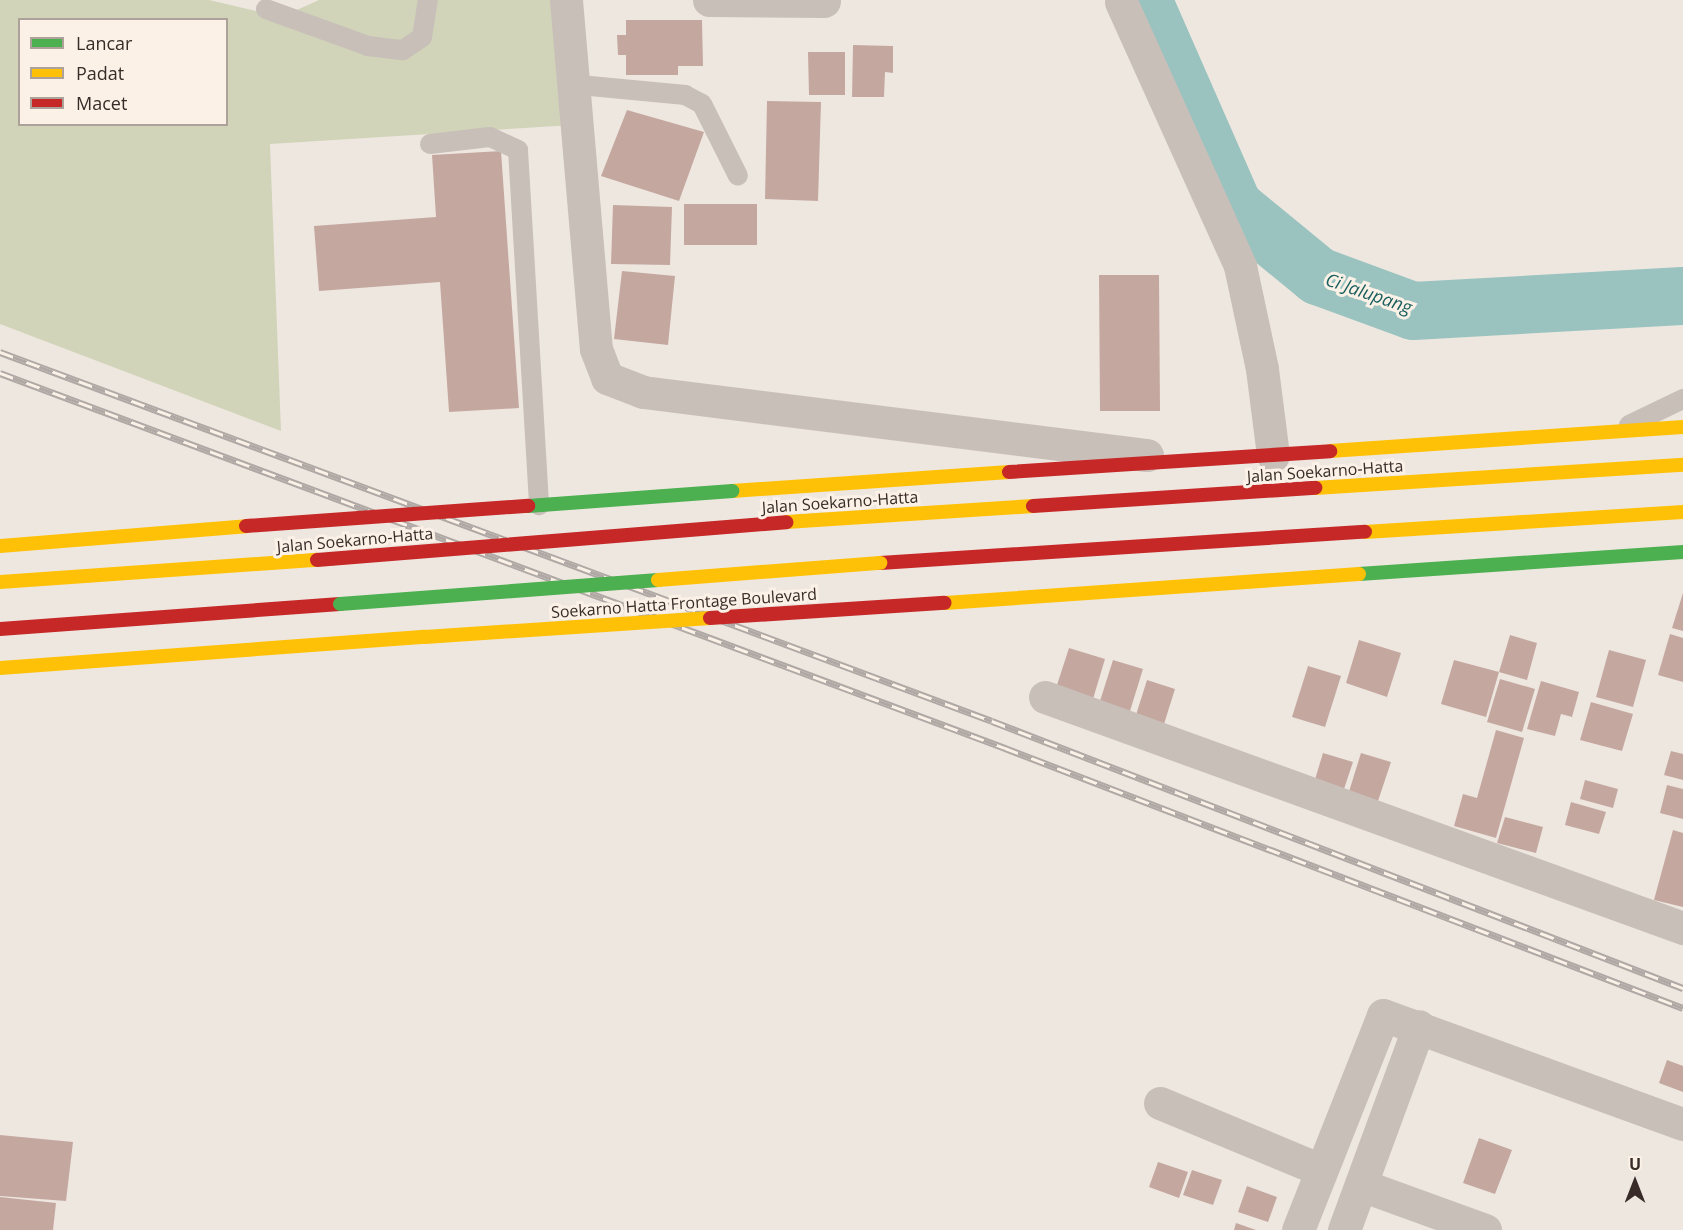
<!DOCTYPE html>
<html>
<head>
<meta charset="utf-8">
<style>
	body { margin:0 }
	#map { position:relative; width:1683px; height:1230px; overflow:hidden; background:#eee7e0; font-family:"Open Sans",sans-serif }
	div>[style] { position:absolute }
	[style*='--x'] { left:calc(var(--x)*1px); top:calc(var(--y)*1px); width:calc(var(--w)*1px); rotate:calc(var(--a)*1deg) }
	.green>* { inset:0; background:#d1d4b9 }
	.river>* { height:58px; margin:-29px; padding:0 29px; transform-origin:29px; border-radius:29px; background:#9ac3c0 }
	.building>* { inset:0; background:#c4a8a0 }
	.lane>* { height:20px; margin:-10px; padding:0 10px; transform-origin:10px; border-radius:10px; background:#c8bfb9 }
	.street>* { height:33px; margin:-16.5px; padding:0 16.5px; transform-origin:16.5px; border-radius:16.5px; background:#c8bfb9 }
	.fast>* { height:14px; margin:-7px; padding:0 7px; transform-origin:7px; border-radius:7px; background:#4caf50 }
	.slow>* { height:14px; margin:-7px; padding:0 7px; transform-origin:7px; border-radius:7px; background:#ffc107 }
	.jam>* { height:14px; margin:-7px; padding:0 7px; transform-origin:7px; border-radius:7px; background:#c62828 }
	.rail>* { height:7px; margin-top:-3.5px; transform-origin:0; background:repeating-linear-gradient(90deg,#fbf1e7 0 14px,#afa8a4 0 28px); box-sizing:border-box; border-block:2px solid #afa8a4 }
	.fast-bridge>* { height:14px; margin:-7px; padding:0 7px; transform-origin:7px; border-radius:7px; background:#4caf50 }
	.slow-bridge>* { height:14px; margin:-7px; padding:0 7px; transform-origin:7px; border-radius:7px; background:#ffc107 }
	.jam-bridge>* { height:14px; margin:-7px; padding:0 7px; transform-origin:7px; border-radius:7px; background:#c62828 }
	span { translate:-50% -50%; white-space:nowrap; text-align:center; line-height:1.15; -webkit-text-stroke:6px #fbf1e7; paint-order:stroke }
	.street-label { font-size:16px; color:#392b27 }
	.water-label { font-size:18px; color:#185f5e; font-style:italic }
	.legend { position:absolute; left:18px; top:18px; width:210px; height:108px; box-sizing:border-box; background:#fbf1e7; border:2px solid #ada29a; margin:0; padding:8px 10px; list-style:none; font-size:18px; color:#392b27 }
	.legend li { display:flex; align-items:center; gap:12px; height:30px }
	.legend b { width:30px; border:2px solid #ada29a }
	.north { position:absolute; left:1605px; top:1152px; width:60px; height:60px; -webkit-text-stroke:4px #fbf1e7; paint-order:stroke; rotate:0deg; font-size:16px; font-weight:700; line-height:24px; text-align:center; color:#392b27 }
	.north::after { content:''; display:block; margin:auto; width:21px; height:27px; background:#392b27; clip-path:polygon(50% 0,100% 100%,50% 72%,0 100%) }
</style>
</head>
<body>
<div id="map">
	<div class="green">
		<i style="clip-path:polygon(evenodd,0 0,209px 0,281px 17px,319px 0,558px 0,573px 125px,270px 144px,281px 431px,0 324px,0 0,20px 20px,226px 20px,226px 124px,20px 124px,20px 20px)"></i>
	</div>
	<div class="river">
		<i style="--x:1143;--y:0;--w:226;--a:66.3"></i>
		<i style="--x:1234;--y:207;--w:109;--a:39.4"></i>
		<i style="--x:1318;--y:276;--w:101;--a:20.2"></i>
		<i style="--x:1413;--y:311;--w:270;--a:-3.2"></i>
	</div>
	<div class="building">
		<i style="clip-path:polygon(626px 20px,702px 20px,703px 66px,678px 66px,678px 75px,626px 75px,626px 55px,618px 55px,617px 35px,626px 35px)"></i>
		<i style="clip-path:polygon(853px 45px,893px 46px,893px 73px,885px 72px,884px 97px,852px 97px)"></i>
		<i style="clip-path:polygon(808px 52px,845px 52px,845px 95px,809px 95px)"></i>
		<i style="clip-path:polygon(767px 101px,821px 102px,818px 201px,765px 199px)"></i>
		<i style="clip-path:polygon(627px 110px,704px 132px,679px 201px,601px 176px)"></i>
		<i style="clip-path:polygon(501px 151px,519px 408px,449px 412px,440px 282px,319px 291px,314px 226px,436px 217px,432px 155px)"></i>
		<i style="clip-path:polygon(684px 204px,757px 204px,757px 245px,684px 245px)"></i>
		<i style="clip-path:polygon(613px 205px,672px 207px,670px 265px,611px 264px)"></i>
		<i style="clip-path:polygon(622px 271px,675px 276px,668px 345px,614px 339px)"></i>
		<i style="clip-path:polygon(1099px 275px,1159px 275px,1160px 411px,1100px 411px)"></i>
		<i style="clip-path:polygon(1683px 593px,1683px 631px,1672px 628px)"></i>
		<i style="clip-path:polygon(1670px 634px,1683px 638px,1683px 682px,1658px 675px)"></i>
		<i style="clip-path:polygon(1510px 635px,1537px 643px,1527px 680px,1499px 672px,1486px 717px,1441px 704px,1454px 660px,1499px 672px)"></i>
		<i style="clip-path:polygon(1359px 640px,1401px 653px,1387px 697px,1346px 683px)"></i>
		<i style="clip-path:polygon(1069px 648px,1105px 659px,1093px 699px,1056px 688px)"></i>
		<i style="clip-path:polygon(1609px 650px,1646px 660px,1633px 707px,1596px 697px)"></i>
		<i style="clip-path:polygon(1113px 660px,1143px 669px,1130px 711px,1100px 701px)"></i>
		<i style="clip-path:polygon(1308px 666px,1341px 676px,1325px 727px,1292px 717px)"></i>
		<i style="clip-path:polygon(1500px 679px,1535px 689px,1522px 732px,1487px 722px)"></i>
		<i style="clip-path:polygon(1147px 680px,1175px 689px,1164px 724px,1136px 715px)"></i>
		<i style="clip-path:polygon(1541px 681px,1579px 692px,1572px 717px,1561px 714px,1555px 736px,1527px 729px)"></i>
		<i style="clip-path:polygon(1591px 702px,1633px 714px,1622px 751px,1580px 740px)"></i>
		<i style="clip-path:polygon(1496px 730px,1524px 738px,1496px 838px,1454px 826px,1463px 794px,1477px 798px)"></i>
		<i style="clip-path:polygon(1671px 751px,1683px 754px,1683px 780px,1664px 775px)"></i>
		<i style="clip-path:polygon(1323px 753px,1353px 762px,1342px 795px,1313px 786px)"></i>
		<i style="clip-path:polygon(1361px 753px,1391px 762px,1376px 807px,1347px 798px)"></i>
		<i style="clip-path:polygon(1585px 780px,1618px 789px,1613px 808px,1580px 799px)"></i>
		<i style="clip-path:polygon(1667px 785px,1683px 789px,1683px 819px,1660px 813px)"></i>
		<i style="clip-path:polygon(1571px 802px,1606px 812px,1599px 834px,1565px 825px)"></i>
		<i style="clip-path:polygon(1505px 817px,1543px 827px,1536px 853px,1497px 843px)"></i>
		<i style="clip-path:polygon(1673px 830px,1683px 833px,1683px 907px,1654px 900px)"></i>
		<i style="clip-path:polygon(1667px 1060px,1683px 1066px,1683px 1092px,1659px 1083px)"></i>
		<i style="clip-path:polygon(0 1135px,73px 1142px,66px 1201px,0 1196px)"></i>
		<i style="clip-path:polygon(1479px 1138px,1512px 1150px,1495px 1194px,1463px 1183px)"></i>
		<i style="clip-path:polygon(1158px 1162px,1188px 1172px,1179px 1198px,1149px 1187px)"></i>
		<i style="clip-path:polygon(1192px 1170px,1222px 1180px,1213px 1205px,1183px 1195px)"></i>
		<i style="clip-path:polygon(1247px 1186px,1277px 1197px,1268px 1222px,1238px 1212px)"></i>
		<i style="clip-path:polygon(0 1197px,56px 1203px,53px 1230px,0 1230px)"></i>
		<i style="clip-path:polygon(1236px 1223px,1256px 1230px,1234px 1230px)"></i>
	</div>
	<div class="lane">
		<i style="--x:266;--y:9;--w:109;--a:19.9"></i>
		<i style="--x:368;--y:46;--w:35;--a:7"></i>
		<i style="--x:403;--y:50;--w:23;--a:-34"></i>
		<i style="--x:422;--y:37;--w:37;--a:-81"></i>
		<i style="--x:569;--y:84;--w:117;--a:5.4"></i>
		<i style="--x:685;--y:95;--w:19;--a:28"></i>
		<i style="--x:702;--y:104;--w:80;--a:63.4"></i>
		<i style="--x:430;--y:144;--w:60;--a:-6.7"></i>
		<i style="--x:490;--y:137;--w:31;--a:25"></i>
		<i style="--x:518;--y:150;--w:356;--a:86.6"></i>
		<i style="--x:1629;--y:425;--w:60;--a:-25.7"></i>
	</div>
	<div class="street">
		<i style="--x:566;--y:0;--w:350;--a:85.1"></i>
		<i style="--x:596;--y:349;--w:31;--a:69"></i>
		<i style="--x:607;--y:378;--w:39;--a:21"></i>
		<i style="--x:643;--y:392;--w:508;--a:7.13"></i>
		<i style="--x:709;--y:0;--w:115;--a:0.5"></i>
		<i style="--x:1121;--y:2;--w:290;--a:65.7"></i>
		<i style="--x:1240;--y:266;--w:105;--a:77.9"></i>
		<i style="--x:1262;--y:369;--w:87;--a:82.7"></i>
		<i style="--x:1045;--y:697;--w:679;--a:19.9"></i>
		<i style="--x:1160;--y:1103;--w:174;--a:22.6"></i>
		<i style="--x:1361;--y:1185;--w:132;--a:19.9"></i>
		<i style="--x:1298;--y:1230;--w:231;--a:-68.4"></i>
		<i style="--x:1383;--y:1015;--w:319;--a:20"></i>
		<i style="--x:1344;--y:1230;--w:217;--a:-69.8"></i>
	</div>
	<div class="fast">
		<i style="--x:1359;--y:574;--w:325;--a:-3.9"></i>
	</div>
	<div class="slow">
		<i style="--x:1330;--y:451;--w:354;--a:-3.9"></i>
		<i style="--x:1315;--y:488;--w:369;--a:-3.6"></i>
		<i style="--x:732;--y:491;--w:278;--a:-3.9"></i>
		<i style="--x:786;--y:522;--w:248;--a:-3.7"></i>
		<i style="--x:1365;--y:532;--w:319;--a:-3.6"></i>
		<i style="--x:0;--y:546;--w:247;--a:-4.6"></i>
		<i style="--x:0;--y:582;--w:318;--a:-4"></i>
		<i style="--x:945;--y:603;--w:415;--a:-4"></i>
		<i style="--x:0;--y:668;--w:426;--a:-4.2"></i>
	</div>
	<div class="jam">
		<i style="--x:1009;--y:472;--w:322;--a:-3.7"></i>
		<i style="--x:1033;--y:506;--w:283;--a:-3.7"></i>
		<i style="--x:880;--y:563;--w:486;--a:-3.7"></i>
		<i style="--x:0;--y:629;--w:341;--a:-4.2"></i>
	</div>
	<div class="rail">
		<i style="--x:0;--y:352;--w:1058;--a:20.4"></i>
		<i style="--x:992;--y:721;--w:741;--a:21.13"></i>
		<i style="--x:0;--y:373;--w:1073;--a:20.46"></i>
		<i style="--x:1005;--y:748;--w:726;--a:20.98"></i>
	</div>
	<div class="fast-bridge">
		<i style="--x:528;--y:506;--w:205;--a:-4.2"></i>
		<i style="--x:340;--y:604;--w:319;--a:-4.3"></i>
	</div>
	<div class="slow-bridge">
		<i style="--x:658;--y:580;--w:223;--a:-4.4"></i>
		<i style="--x:425;--y:637;--w:286;--a:-3.8"></i>
	</div>
	<div class="jam-bridge">
		<i style="--x:246;--y:526;--w:283;--a:-4.1"></i>
		<i style="--x:317;--y:560;--w:471;--a:-4.6"></i>
		<i style="--x:710;--y:618;--w:235;--a:-3.7"></i>
	</div>
	<div class="street-label">
		<span style="left:1325px;top:471px;rotate:-4deg">Jalan Soekarno-Hatta</span>
		<span style="left:840px;top:502px;rotate:-4deg">Jalan Soekarno-Hatta</span>
		<span style="left:355px;top:540px;rotate:-5deg">Jalan Soekarno-Hatta</span>
		<span style="left:684px;top:603px;rotate:-4deg">Soekarno Hatta Frontage Boulevard</span>
	</div>
	<div class="water-label">
		<span style="left:1369px;top:293px;rotate:19deg">Ci Jalupang</span>
	</div>
	<ul class="legend">
	<li><b style="height:8px;background:#4caf50"></b>Lancar</li>
	<li><b style="height:8px;background:#ffc107"></b>Padat</li>
	<li><b style="height:8px;background:#c62828"></b>Macet</li>
	</ul>
	<div class="north">U</div>
</div>
</body>
</html>
